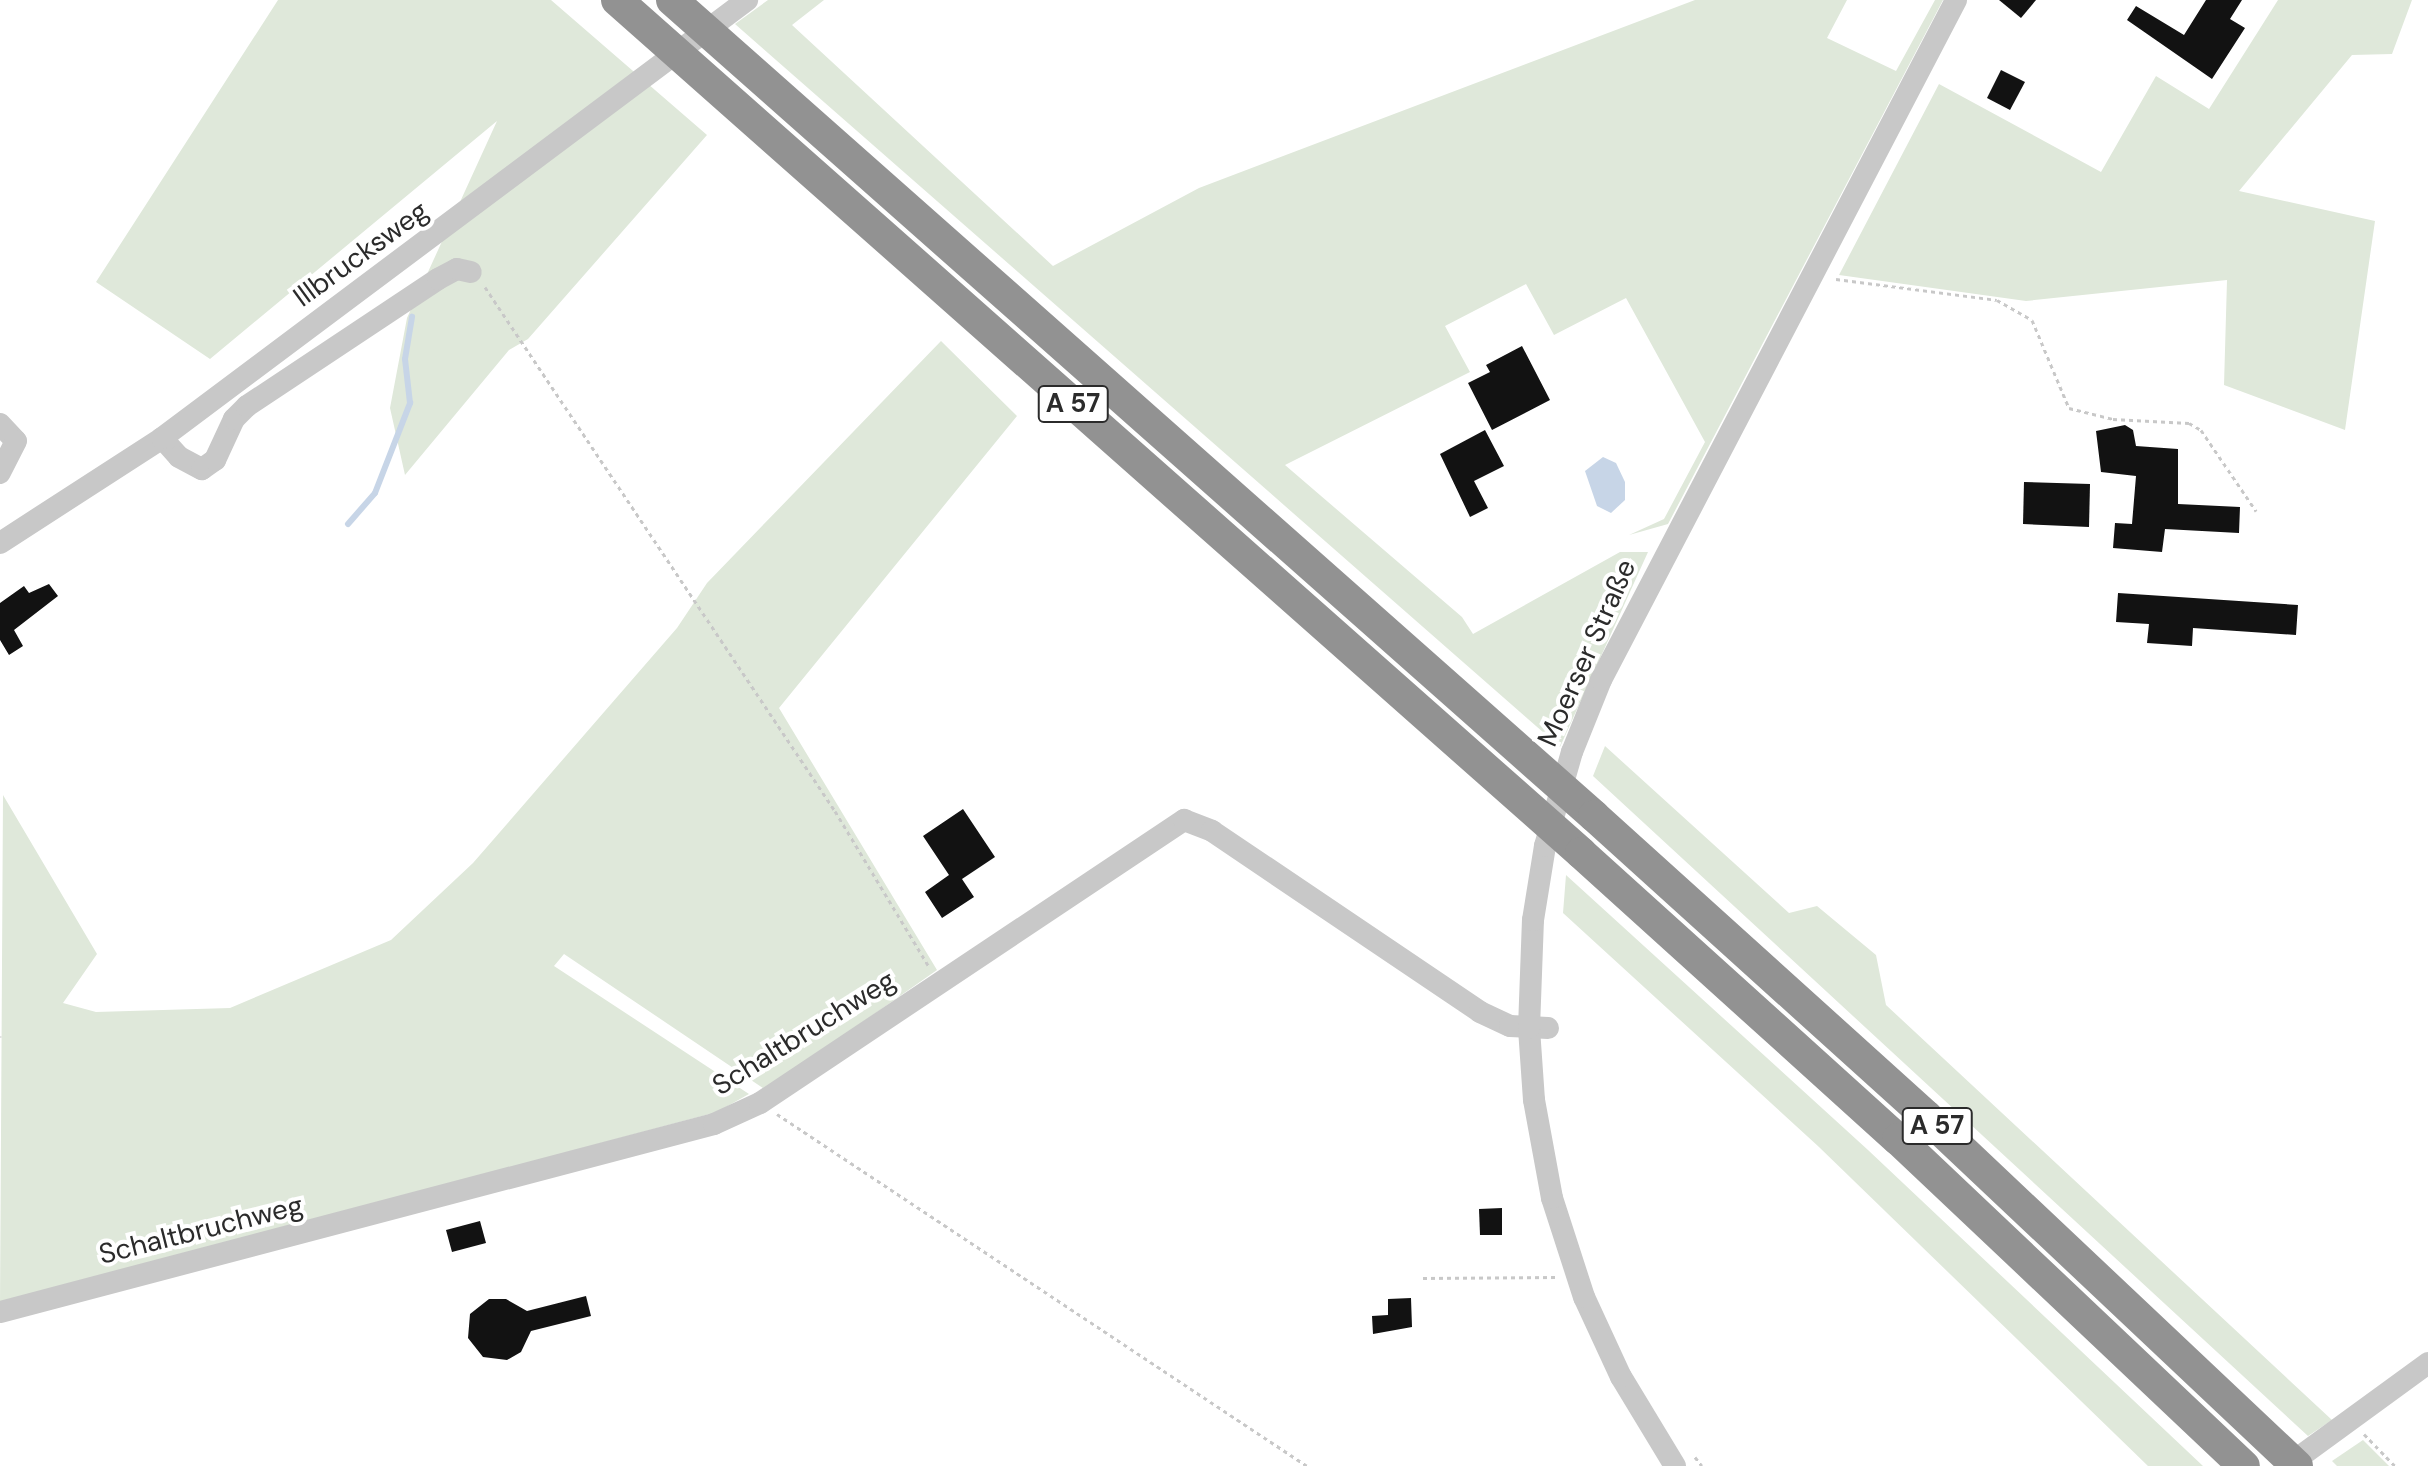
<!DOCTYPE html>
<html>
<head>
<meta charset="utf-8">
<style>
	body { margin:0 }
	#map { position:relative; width:2428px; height:1466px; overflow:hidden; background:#fff; font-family:"DM Sans",sans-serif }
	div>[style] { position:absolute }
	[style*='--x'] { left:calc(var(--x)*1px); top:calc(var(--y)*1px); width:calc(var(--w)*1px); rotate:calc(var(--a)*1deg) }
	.green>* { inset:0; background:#dfe8da }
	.water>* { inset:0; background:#c7d5e7 }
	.stream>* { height:6px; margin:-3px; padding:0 3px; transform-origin:3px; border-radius:3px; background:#c7d5e7 }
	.building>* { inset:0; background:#121212 }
	.path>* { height:3px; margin-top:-1.5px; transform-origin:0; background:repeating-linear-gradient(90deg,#c8c8c8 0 4px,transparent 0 8px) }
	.minor>* { height:22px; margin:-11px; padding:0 11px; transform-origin:11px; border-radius:11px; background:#c8c8c8 }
	.highway>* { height:32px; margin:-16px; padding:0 16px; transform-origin:16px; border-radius:16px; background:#929292 }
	span { translate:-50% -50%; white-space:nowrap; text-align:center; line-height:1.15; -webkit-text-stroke:8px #fff; paint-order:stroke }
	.shield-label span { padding:2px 6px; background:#fff; border:2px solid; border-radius:6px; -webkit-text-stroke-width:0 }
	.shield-label { font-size:26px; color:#2b2b2b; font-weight:700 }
	.street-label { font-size:28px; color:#2b2b2b }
</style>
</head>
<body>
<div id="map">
	<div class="green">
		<i style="clip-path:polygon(278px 0,551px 0,707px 135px,528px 339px,509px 350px,405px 475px,390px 408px,407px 318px,497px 121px,210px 359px,96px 282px)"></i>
		<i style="clip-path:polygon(768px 0,824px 0,792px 25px,1053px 266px,1199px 188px,1695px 0,1847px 0,1827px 38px,1896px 71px,1935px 0,1943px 0,1668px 524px,1629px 535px,1664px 519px,1705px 442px,1626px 298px,1554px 335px,1526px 284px,1445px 326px,1470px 372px,1285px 465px,1462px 617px,1473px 634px,1620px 552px,1648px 552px,1560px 747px,735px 24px)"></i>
		<i style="clip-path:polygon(2278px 0,2412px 0,2392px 54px,2352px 55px,2239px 191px,2375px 221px,2345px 430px,2224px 385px,2227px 280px,2026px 301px,1839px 275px,1939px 84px,2101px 172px,2156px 76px,2209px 109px)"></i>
		<i style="clip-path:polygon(941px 341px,1017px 416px,779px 708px,937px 970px,766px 1090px,564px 954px,554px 966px,749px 1094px,717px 1112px,0 1304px,3px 795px,97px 954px,63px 1003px,96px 1012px,230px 1008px,391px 940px,473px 863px,677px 628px,707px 583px)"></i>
		<i style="clip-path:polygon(1605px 746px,1789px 913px,1817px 906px,1876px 955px,1886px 1005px,2332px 1420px,2308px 1436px,1593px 776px)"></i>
		<i style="clip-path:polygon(1566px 875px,1868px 1150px,2203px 1466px,2148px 1466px,1819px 1147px,1563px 913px)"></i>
		<i style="clip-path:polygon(2363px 1440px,2389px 1466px,2337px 1466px,2332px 1461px)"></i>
	</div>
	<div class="water">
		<i style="clip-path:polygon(1603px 457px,1616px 463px,1625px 482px,1625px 500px,1611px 513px,1597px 506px,1585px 471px)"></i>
	</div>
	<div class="stream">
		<i style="--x:348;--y:524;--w:41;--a:-48.9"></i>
		<i style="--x:375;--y:493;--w:97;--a:-68.7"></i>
		<i style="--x:410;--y:403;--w:44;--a:-96.5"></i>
		<i style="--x:405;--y:359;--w:43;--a:-80.5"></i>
	</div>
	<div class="building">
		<i style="clip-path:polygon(1999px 0,2036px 0,2021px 18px)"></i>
		<i style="clip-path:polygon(2206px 0,2242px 0,2230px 19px,2245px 28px,2212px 79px,2127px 20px,2136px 6px,2184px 35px)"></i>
		<i style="clip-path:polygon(2001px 70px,2025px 82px,2010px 110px,1987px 98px)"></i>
		<i style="clip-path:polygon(1522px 346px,1550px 400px,1492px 430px,1468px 383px,1490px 372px,1486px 365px)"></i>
		<i style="clip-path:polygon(2125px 425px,2133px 430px,2136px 446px,2178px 449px,2178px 504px,2240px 507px,2239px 533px,2165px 529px,2162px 552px,2113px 548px,2115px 523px,2132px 524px,2136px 476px,2101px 472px,2096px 431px)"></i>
		<i style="clip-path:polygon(1485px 430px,1504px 466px,1474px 481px,1488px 508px,1470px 517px,1440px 454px)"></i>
		<i style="clip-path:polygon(2024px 482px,2090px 484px,2089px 527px,2023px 524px)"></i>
		<i style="clip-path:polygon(49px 584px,58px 596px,14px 630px,23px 646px,9px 655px,0 640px,0 603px,24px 586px,29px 593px)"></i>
		<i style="clip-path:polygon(2118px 593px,2298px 605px,2296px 635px,2193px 628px,2192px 646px,2147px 643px,2149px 624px,2116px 622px)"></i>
		<i style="clip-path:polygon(963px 809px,995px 857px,962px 879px,974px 897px,942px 918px,925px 892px,949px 875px,923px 836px)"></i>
		<i style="clip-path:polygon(1502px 1208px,1502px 1235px,1480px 1235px,1479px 1209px)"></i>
		<i style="clip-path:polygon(480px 1221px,486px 1243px,452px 1252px,446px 1230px)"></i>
		<i style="clip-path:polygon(586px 1296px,591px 1316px,531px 1331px,521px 1352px,507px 1360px,483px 1357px,468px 1338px,470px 1314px,489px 1299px,506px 1299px,527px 1311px)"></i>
		<i style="clip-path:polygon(1411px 1298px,1412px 1327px,1373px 1334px,1372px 1316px,1388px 1315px,1388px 1299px)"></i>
	</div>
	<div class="path">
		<i style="--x:1836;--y:279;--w:162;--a:7.4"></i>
		<i style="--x:1997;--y:300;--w:40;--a:29.7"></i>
		<i style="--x:2032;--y:320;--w:95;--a:67.2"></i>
		<i style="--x:2069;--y:408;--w:45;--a:14"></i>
		<i style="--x:2113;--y:419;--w:76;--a:3"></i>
		<i style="--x:2189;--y:423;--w:14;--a:30"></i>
		<i style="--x:2201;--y:430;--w:98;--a:55.8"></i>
		<i style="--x:485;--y:287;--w:630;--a:56.26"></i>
		<i style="--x:835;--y:811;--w:182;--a:58.9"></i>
		<i style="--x:0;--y:1037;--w:1;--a:-90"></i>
		<i style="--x:777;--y:1114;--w:636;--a:33.59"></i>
		<i style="--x:1423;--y:1278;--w:133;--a:-0.4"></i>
		<i style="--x:2364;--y:1434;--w:45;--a:45.9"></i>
		<i style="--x:1695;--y:1457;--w:11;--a:52"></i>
	</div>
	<div class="minor">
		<i style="--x:0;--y:424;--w:23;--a:47"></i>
		<i style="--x:16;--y:441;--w:36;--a:117"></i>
		<i style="--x:162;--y:438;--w:25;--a:48"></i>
		<i style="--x:179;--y:457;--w:26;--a:28"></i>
		<i style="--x:202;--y:469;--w:16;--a:-35"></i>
		<i style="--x:215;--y:460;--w:45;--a:-65.1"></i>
		<i style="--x:234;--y:419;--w:18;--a:-45"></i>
		<i style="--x:247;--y:406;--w:229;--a:-33.6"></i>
		<i style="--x:438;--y:279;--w:21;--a:-28"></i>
		<i style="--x:457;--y:269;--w:14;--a:12"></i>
		<i style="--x:0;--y:543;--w:193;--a:-32.9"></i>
		<i style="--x:162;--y:438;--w:731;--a:-36.82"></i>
		<i style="--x:0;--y:1312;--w:738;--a:-14.75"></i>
		<i style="--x:714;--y:1124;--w:51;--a:-24.5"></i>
		<i style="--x:760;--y:1103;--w:510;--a:-33.72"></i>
		<i style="--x:1184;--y:820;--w:30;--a:21"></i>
		<i style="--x:1212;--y:831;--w:323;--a:34"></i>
		<i style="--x:1480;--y:1012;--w:33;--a:25"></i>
		<i style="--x:1510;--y:1026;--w:38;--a:3"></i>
		<i style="--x:1675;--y:1466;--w:104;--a:-121.2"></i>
		<i style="--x:1621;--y:1377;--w:88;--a:-114.8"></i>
		<i style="--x:1584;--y:1297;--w:104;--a:-107.9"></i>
		<i style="--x:1552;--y:1198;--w:100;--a:-100.4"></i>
		<i style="--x:1534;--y:1100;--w:72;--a:-94"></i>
		<i style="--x:1529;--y:1028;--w:108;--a:-87.9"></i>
		<i style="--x:1533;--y:920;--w:75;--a:-80.8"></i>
		<i style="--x:1545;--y:846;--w:98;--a:-74"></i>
		<i style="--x:1572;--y:752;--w:78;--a:-68.1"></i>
		<i style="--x:1601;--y:680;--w:767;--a:-62.43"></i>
		<i style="--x:2287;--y:1466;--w:175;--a:-36.1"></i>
	</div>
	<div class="highway">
		<i style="--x:617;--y:0;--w:1287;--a:41.5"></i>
		<i style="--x:1581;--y:853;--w:427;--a:42.1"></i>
		<i style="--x:1898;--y:1139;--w:476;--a:43.4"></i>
		<i style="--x:672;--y:0;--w:1231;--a:41.51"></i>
		<i style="--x:1594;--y:816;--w:447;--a:42.1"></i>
		<i style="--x:1926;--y:1116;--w:510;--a:43.33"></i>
	</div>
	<div class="shield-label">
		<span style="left:1073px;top:404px">A 57</span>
		<span style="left:1937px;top:1126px">A 57</span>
	</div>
	<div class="street-label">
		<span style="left:361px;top:254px;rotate:-36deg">Illbrucksweg</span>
		<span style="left:1587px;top:653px;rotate:-66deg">Moerser Straße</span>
		<span style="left:804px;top:1033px;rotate:-32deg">Schaltbruchweg</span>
		<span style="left:201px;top:1230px;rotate:-14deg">Schaltbruchweg</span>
	</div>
</div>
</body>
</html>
